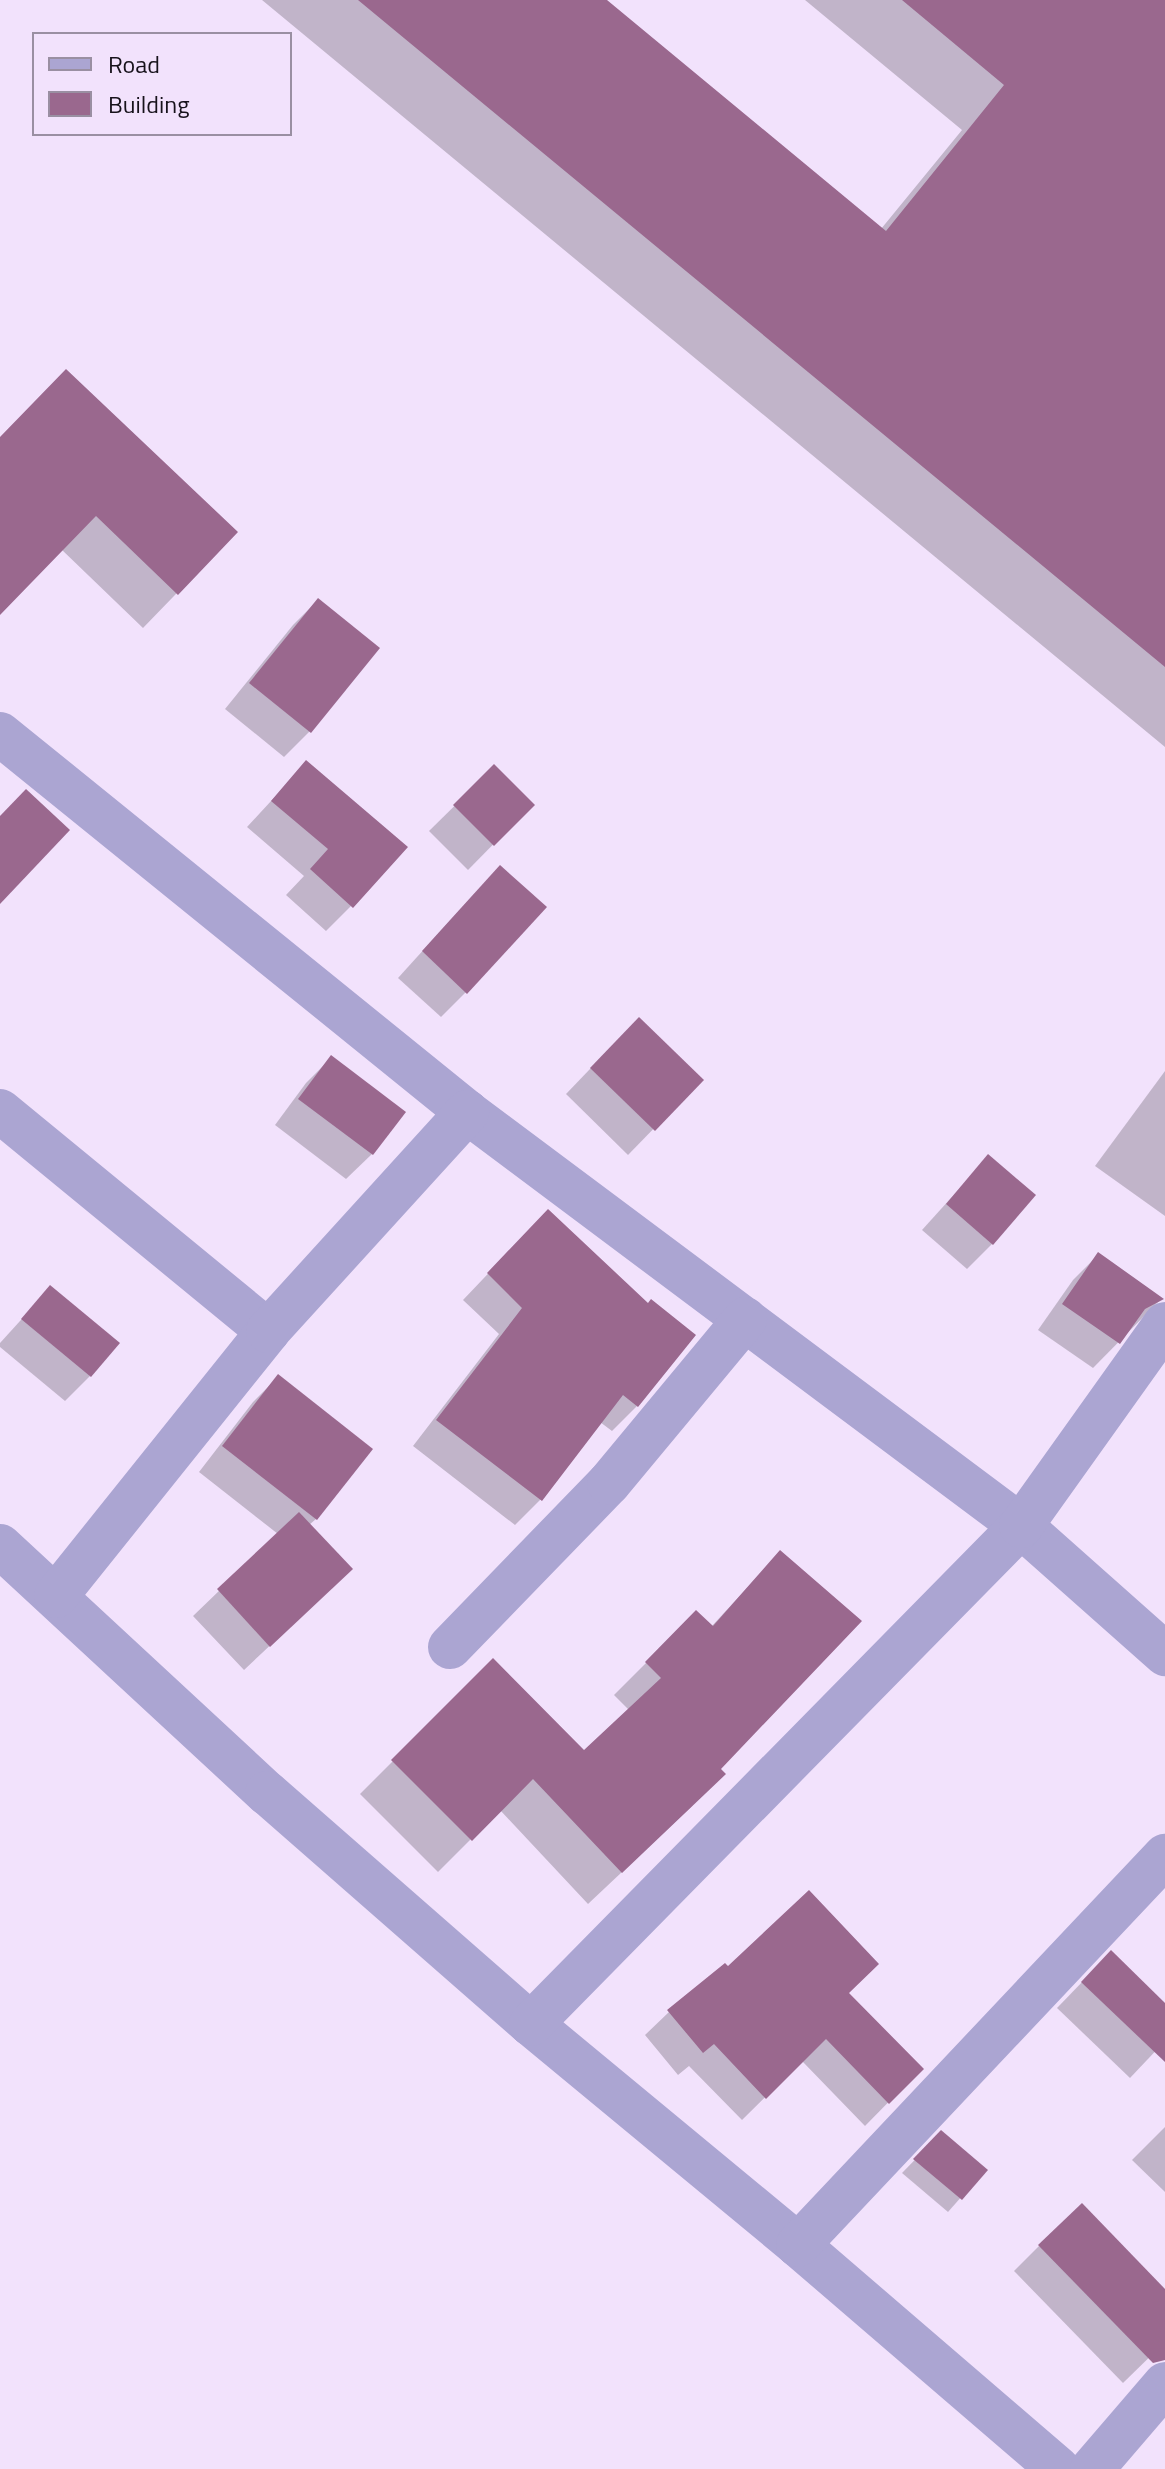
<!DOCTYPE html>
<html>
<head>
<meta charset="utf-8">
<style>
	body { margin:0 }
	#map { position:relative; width:1165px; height:2469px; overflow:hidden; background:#f2e2fc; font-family:"Titillium Web",sans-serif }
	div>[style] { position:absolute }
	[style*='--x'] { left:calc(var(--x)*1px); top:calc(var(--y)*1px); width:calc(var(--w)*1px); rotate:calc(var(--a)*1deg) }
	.shadow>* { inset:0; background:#0003 }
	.building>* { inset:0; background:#9a688e }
	.minor>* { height:44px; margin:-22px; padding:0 22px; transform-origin:22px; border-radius:22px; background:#aba5d2 }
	span { translate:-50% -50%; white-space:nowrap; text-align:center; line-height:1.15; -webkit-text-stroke:8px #f2e2fc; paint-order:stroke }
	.legend { position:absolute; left:32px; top:32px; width:260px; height:104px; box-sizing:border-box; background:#f2e2fc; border:2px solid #9a8fa2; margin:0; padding:10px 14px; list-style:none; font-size:24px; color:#17121b }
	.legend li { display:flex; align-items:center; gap:16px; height:40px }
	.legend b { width:40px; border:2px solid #9a8fa2 }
</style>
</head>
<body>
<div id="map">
	<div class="shadow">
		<i style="clip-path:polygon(262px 0,604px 0,881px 229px,962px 130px,805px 0,1165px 0,1165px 747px)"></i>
		<i style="clip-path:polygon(0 439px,235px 533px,143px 628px,61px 549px,0 612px)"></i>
		<i style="clip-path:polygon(318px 600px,377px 648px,309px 732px,284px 757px,225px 709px,293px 625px)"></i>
		<i style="clip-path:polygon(306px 763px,351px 906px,326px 931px,286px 895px,304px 876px,247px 827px)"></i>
		<i style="clip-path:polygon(494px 767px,532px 805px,468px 870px,429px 831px)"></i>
		<i style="clip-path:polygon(475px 893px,466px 992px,441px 1017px,398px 978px)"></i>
		<i style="clip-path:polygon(614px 1044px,701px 1080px,628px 1155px,566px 1094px)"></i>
		<i style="clip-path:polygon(331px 1058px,372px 1154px,346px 1179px,275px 1125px,306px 1083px)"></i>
		<i style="clip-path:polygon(1165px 1071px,1165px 1216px,1095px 1166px)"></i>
		<i style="clip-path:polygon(988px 1157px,992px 1244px,967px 1269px,922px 1230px)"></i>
		<i style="clip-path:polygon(523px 1237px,637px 1406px,612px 1431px,600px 1422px,540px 1500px,515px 1525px,413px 1446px,499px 1334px,463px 1300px)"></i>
		<i style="clip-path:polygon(1098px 1255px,1161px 1299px,1093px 1368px,1038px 1330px,1073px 1280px)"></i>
		<i style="clip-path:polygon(50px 1288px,90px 1376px,65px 1401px,0 1347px,0 1343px)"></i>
		<i style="clip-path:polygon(278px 1377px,316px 1519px,309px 1525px,325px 1594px,244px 1670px,193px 1616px,278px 1534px,199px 1472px,253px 1402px)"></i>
		<i style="clip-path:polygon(780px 1552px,718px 1769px,691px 1807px,588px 1904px,500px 1810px,438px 1872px,360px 1794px,493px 1661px,584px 1753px,629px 1710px,614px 1695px,696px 1613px,711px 1627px)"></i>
		<i style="clip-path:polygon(728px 1969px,847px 1993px,921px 2069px,865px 2126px,802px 2061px,742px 2120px,689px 2066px,678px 2075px,645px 2035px,669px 2012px)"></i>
		<i style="clip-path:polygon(1086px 1978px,1165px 2006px,1165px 2041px,1130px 2078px,1057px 2008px)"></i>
		<i style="clip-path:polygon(1165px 2127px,1165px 2192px,1132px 2160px)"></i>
		<i style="clip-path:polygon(941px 2133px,985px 2170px,948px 2212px,902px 2173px)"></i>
		<i style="clip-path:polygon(1039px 2246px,1165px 2292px,1165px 2342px,1123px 2383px,1014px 2271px)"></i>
	</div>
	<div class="building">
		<i style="clip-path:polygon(358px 0,607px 0,886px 231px,1004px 85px,902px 0,1165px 0,1165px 667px)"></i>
		<i style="clip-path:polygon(66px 369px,238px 532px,178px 595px,96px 516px,0 615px,0 437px)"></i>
		<i style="clip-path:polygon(318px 598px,380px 648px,311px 733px,249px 683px)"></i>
		<i style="clip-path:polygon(306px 760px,408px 847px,353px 908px,310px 869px,328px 849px,271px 801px)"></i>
		<i style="clip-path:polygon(494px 764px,535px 805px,494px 846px,453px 805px)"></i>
		<i style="clip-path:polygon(26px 789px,70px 830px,0 904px,0 816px)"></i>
		<i style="clip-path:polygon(500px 865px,547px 907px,467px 994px,422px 951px)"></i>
		<i style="clip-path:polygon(639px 1017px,704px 1080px,655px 1131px,590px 1068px)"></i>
		<i style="clip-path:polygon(331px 1055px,406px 1112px,373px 1155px,298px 1099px)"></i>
		<i style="clip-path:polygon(988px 1154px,1036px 1195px,993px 1245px,946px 1204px)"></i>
		<i style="clip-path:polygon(548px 1209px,648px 1303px,651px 1299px,696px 1335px,638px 1407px,623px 1395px,542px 1501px,436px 1420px,522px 1308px,487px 1273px)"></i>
		<i style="clip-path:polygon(1098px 1252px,1164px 1299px,1145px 1309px,1120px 1344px,1062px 1304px)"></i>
		<i style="clip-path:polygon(50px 1285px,120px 1343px,91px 1377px,21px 1319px)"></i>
		<i style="clip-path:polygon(278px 1374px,373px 1449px,317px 1520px,222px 1446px)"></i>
		<i style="clip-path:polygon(299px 1512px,353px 1569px,270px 1647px,217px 1589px)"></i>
		<i style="clip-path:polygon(780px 1550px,862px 1621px,721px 1769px,726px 1774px,622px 1873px,533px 1779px,472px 1841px,391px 1760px,493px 1658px,584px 1750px,661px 1678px,645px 1662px,696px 1610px,713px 1626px)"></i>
		<i style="clip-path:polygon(809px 1890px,879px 1964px,849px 1993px,924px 2069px,889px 2104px,826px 2039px,766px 2099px,714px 2044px,703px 2053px,667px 2010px,725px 1963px,728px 1966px)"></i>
		<i style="clip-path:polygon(1111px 1950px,1165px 2003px,1165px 2062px,1081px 1982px)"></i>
		<i style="clip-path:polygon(941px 2130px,988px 2170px,962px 2200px,913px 2159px)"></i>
		<i style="clip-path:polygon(1082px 2203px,1165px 2289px,1165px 2360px,1153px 2363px,1038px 2245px)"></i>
	</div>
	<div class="minor">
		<i style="--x:0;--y:734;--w:601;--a:38.99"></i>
		<i style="--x:467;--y:1112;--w:692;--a:36.77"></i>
		<i style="--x:1021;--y:1526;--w:193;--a:41.6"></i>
		<i style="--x:0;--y:1111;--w:347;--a:39.4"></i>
		<i style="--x:0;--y:1546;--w:364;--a:42.8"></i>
		<i style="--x:267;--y:1793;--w:351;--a:41.2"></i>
		<i style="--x:531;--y:2024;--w:347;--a:39.6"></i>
		<i style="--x:798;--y:2245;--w:343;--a:40.7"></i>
		<i style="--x:56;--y:1596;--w:339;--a:-51.3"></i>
		<i style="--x:268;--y:1331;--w:296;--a:-47.7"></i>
		<i style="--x:450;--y:1647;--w:228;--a:-45.9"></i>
		<i style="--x:609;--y:1483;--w:213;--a:-50.3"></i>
		<i style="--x:531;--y:2024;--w:699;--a:-45.46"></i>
		<i style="--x:1021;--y:1526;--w:248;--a:-54.5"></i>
		<i style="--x:798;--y:2245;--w:535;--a:-46.67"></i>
		<i style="--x:1092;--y:2469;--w:112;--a:-49.3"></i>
	</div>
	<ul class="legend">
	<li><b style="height:10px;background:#aba5d2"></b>Road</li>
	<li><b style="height:22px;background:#9a688e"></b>Building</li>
	</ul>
</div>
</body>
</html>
